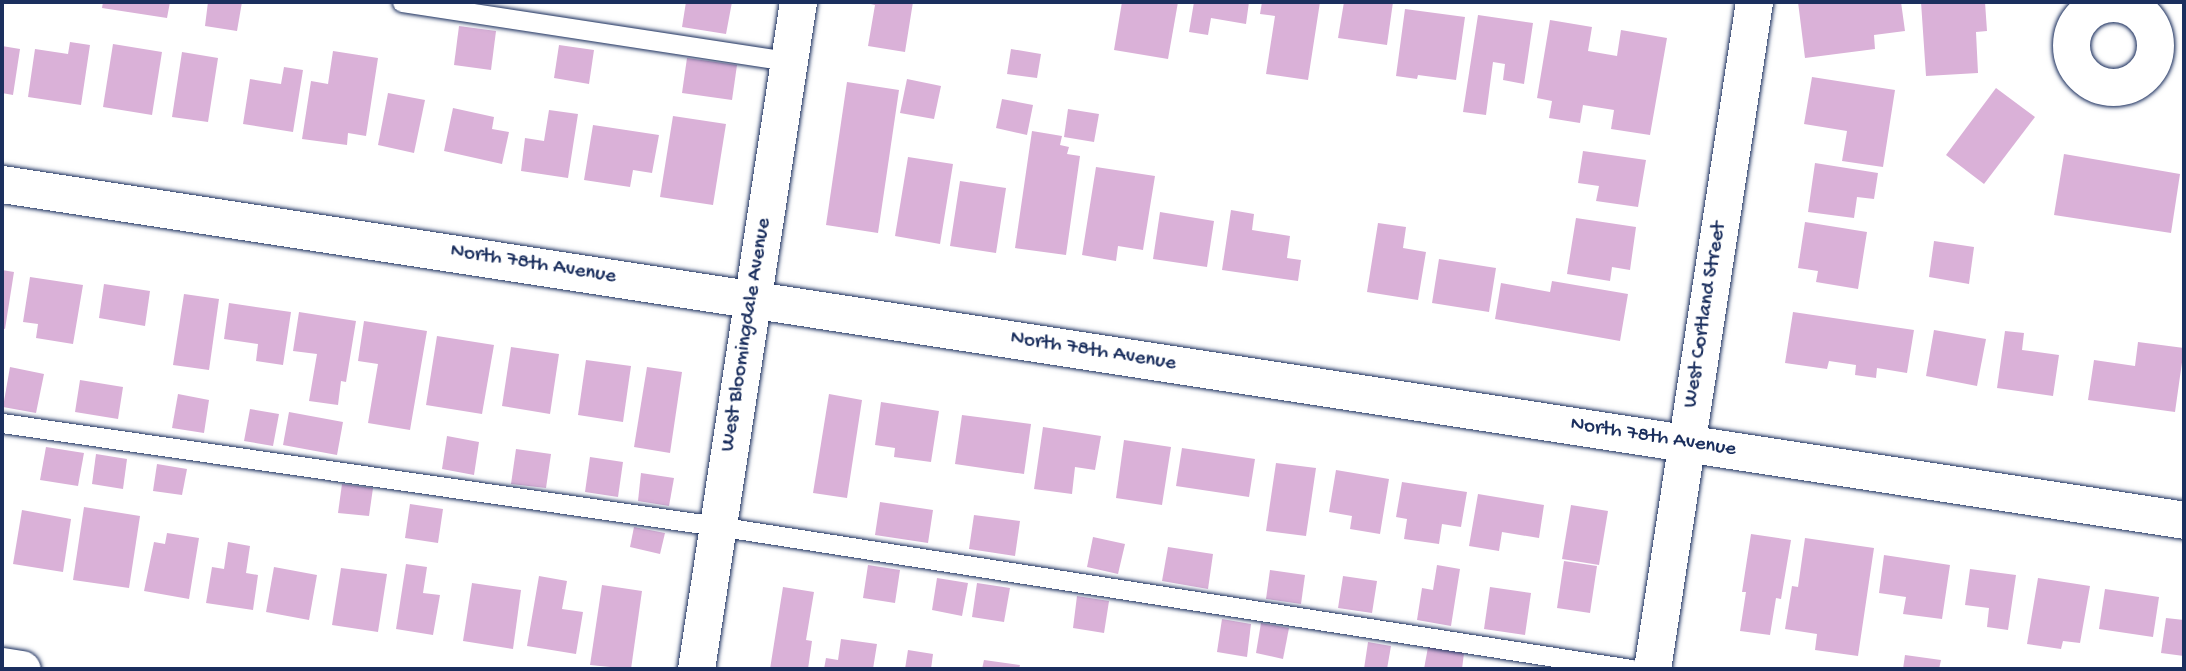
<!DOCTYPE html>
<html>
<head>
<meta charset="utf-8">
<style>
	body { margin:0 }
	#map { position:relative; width:2186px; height:671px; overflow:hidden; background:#fff; font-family:"Gochi Hand",sans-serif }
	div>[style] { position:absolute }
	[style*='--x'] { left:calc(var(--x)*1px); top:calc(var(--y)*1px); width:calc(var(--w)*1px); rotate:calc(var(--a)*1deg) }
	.building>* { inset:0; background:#dab1d8 }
	.roads { filter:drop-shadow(0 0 2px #1b2f5e) drop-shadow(0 0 2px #1b2f5e) }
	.service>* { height:19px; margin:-9.5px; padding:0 9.5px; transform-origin:9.5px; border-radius:9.5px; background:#fff }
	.minor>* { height:37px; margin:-18.5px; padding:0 18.5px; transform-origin:18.5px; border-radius:18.5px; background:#fff }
	.minor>.ring { margin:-18.5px; padding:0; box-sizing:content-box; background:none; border:37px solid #fff; border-radius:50% }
	span { translate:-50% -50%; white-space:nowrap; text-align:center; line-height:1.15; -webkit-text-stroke:5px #fff; paint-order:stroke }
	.street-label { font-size:21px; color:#1b2f5e }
	.frame { position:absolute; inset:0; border:4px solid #1b2f5e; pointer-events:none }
</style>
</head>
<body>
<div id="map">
	<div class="building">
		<i style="clip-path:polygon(103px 2px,170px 2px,167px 18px,102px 8px)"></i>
		<i style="clip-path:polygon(208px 2px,242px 2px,237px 31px,205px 26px)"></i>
		<i style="clip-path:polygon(686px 2px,732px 2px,726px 34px,682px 27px)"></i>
		<i style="clip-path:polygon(862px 2px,913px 2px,905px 52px,868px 46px,875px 5px)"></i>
		<i style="clip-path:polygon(1122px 2px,1178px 2px,1168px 59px,1114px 50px)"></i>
		<i style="clip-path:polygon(1194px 2px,1249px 2px,1246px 24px,1211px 18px,1208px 35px,1189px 32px)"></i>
		<i style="clip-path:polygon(1262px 2px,1320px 2px,1308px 80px,1266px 74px,1275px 16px,1260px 14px)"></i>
		<i style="clip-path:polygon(1344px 2px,1393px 2px,1387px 45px,1338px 38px)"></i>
		<i style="clip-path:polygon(1798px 2px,1901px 2px,1905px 31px,1874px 35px,1875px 49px,1805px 58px)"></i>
		<i style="clip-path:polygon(1921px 2px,1985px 2px,1987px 31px,1976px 32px,1978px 73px,1926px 76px)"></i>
		<i style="clip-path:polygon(1405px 9px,1465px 17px,1456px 80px,1418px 75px,1417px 79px,1396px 76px)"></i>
		<i style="clip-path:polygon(1478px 15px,1533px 23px,1524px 84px,1503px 80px,1505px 64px,1493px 62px,1486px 115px,1463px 112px)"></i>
		<i style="clip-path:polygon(1550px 20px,1592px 27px,1588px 51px,1617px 56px,1621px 30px,1667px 38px,1650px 135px,1611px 129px,1614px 110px,1583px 105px,1580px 123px,1549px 118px,1552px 101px,1537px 98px)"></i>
		<i style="clip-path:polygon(459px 26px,496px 31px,491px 70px,454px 65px)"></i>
		<i style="clip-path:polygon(70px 42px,90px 45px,81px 105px,28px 97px,35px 49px,68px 54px)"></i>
		<i style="clip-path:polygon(113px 44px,162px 52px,152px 115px,103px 107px)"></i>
		<i style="clip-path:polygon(559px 45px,594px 50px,589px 84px,554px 78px)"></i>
		<i style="clip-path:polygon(2px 46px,20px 49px,13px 95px,2px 93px)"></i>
		<i style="clip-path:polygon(1011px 49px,1041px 54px,1037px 78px,1007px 74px)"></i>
		<i style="clip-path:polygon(333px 51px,378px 58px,366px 136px,348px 133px,347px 145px,302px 139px,311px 81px,328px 84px)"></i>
		<i style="clip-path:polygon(182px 52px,218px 58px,208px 122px,172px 117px)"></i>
		<i style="clip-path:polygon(687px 58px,737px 65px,732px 100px,682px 93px)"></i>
		<i style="clip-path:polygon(284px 67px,303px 70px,293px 132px,243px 124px,250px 79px,281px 84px)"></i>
		<i style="clip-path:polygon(1812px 77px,1895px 90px,1883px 167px,1842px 161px,1847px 131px,1804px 124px)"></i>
		<i style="clip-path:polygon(907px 79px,941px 86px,934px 119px,900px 113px)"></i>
		<i style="clip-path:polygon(847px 82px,899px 90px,878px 233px,826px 225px)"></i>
		<i style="clip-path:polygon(1996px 88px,2035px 117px,1984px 184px,1946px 155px)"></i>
		<i style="clip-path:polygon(388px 93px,425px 100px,414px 153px,378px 145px)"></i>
		<i style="clip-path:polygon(1002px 99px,1033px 105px,1027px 135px,996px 128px)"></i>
		<i style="clip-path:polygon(453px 108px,494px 117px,492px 129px,509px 132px,502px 164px,444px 151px)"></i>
		<i style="clip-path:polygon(1068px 109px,1099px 114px,1094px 142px,1064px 137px)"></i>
		<i style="clip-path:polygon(549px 110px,578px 114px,568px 178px,521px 171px,525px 138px,544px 141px)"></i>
		<i style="clip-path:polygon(673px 116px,726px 124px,713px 205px,660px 197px)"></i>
		<i style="clip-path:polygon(593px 125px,659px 135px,652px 173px,633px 170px,630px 187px,584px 180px)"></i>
		<i style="clip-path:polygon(1032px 131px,1062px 136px,1060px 145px,1069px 147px,1067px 154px,1080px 156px,1066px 255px,1015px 248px)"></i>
		<i style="clip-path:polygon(1583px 151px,1646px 160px,1638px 207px,1596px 201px,1599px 186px,1578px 183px)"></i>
		<i style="clip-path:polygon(2064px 154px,2180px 174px,2171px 233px,2054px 215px)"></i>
		<i style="clip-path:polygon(908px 157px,953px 164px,940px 244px,895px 236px)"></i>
		<i style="clip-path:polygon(1815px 163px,1878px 173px,1874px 199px,1857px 197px,1854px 218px,1808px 212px)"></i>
		<i style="clip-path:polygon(1096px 167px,1155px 176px,1143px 250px,1118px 246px,1116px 261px,1082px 255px)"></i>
		<i style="clip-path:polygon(960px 181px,1006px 188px,996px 253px,950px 246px)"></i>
		<i style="clip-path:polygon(1231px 210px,1254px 214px,1252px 230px,1290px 236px,1287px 258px,1301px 260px,1298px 281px,1222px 270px)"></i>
		<i style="clip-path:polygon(1160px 212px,1214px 221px,1207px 267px,1153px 259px)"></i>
		<i style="clip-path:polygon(1576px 218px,1636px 227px,1630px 270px,1612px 267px,1610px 281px,1567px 274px)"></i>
		<i style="clip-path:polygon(1805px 222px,1867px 232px,1858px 289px,1816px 282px,1818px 271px,1798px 268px)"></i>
		<i style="clip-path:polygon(1378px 223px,1406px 227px,1403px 248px,1426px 252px,1418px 300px,1367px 292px)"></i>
		<i style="clip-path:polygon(1934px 241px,1974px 247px,1969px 284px,1929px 277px)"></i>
		<i style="clip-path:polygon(1439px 259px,1496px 268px,1489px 312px,1432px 303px)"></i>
		<i style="clip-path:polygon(2px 270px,14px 272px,5px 329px,2px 328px)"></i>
		<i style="clip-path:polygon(30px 277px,83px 285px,73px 344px,36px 338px,38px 324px,23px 322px)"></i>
		<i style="clip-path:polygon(1552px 281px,1628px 294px,1620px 341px,1495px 319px,1501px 283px,1550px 292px)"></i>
		<i style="clip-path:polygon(104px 284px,150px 291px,145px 326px,99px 318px)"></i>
		<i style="clip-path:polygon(184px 294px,219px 299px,209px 370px,173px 365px)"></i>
		<i style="clip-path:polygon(229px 303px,291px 312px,283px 365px,256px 361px,258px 344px,224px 339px)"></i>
		<i style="clip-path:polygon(299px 312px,356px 321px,346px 382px,341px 381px,338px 405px,309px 401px,317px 354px,293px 351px)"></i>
		<i style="clip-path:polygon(1793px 312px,1914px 330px,1907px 373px,1877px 368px,1876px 378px,1855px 375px,1856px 365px,1829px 361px,1827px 369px,1785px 363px)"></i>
		<i style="clip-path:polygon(364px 321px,427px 331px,410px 430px,368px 423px,378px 364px,358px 361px)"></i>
		<i style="clip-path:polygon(1934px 330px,1986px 339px,1977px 386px,1926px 376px)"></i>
		<i style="clip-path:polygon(2005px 331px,2024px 333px,2022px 350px,2059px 355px,2053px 396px,1997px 388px)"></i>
		<i style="clip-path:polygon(437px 336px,494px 345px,482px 414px,426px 405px)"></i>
		<i style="clip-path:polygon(2138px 342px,2184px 348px,2175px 412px,2088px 400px,2094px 360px,2135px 366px)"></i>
		<i style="clip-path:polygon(511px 347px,559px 354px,550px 414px,502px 406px)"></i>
		<i style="clip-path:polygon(586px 360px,631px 366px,623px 422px,578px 415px)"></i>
		<i style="clip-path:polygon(10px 367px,44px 374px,36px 413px,3px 407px)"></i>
		<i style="clip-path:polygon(647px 367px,682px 372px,670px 453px,634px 447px)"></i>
		<i style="clip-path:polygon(80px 380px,123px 387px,118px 419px,75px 412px)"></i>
		<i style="clip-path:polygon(178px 394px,209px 400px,204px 433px,172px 428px)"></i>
		<i style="clip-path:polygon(829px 394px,862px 400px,847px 498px,813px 493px)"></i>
		<i style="clip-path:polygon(881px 402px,939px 411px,931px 462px,894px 457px,895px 448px,875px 445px)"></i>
		<i style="clip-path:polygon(250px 409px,279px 414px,273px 446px,244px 441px)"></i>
		<i style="clip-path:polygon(289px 412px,343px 422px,337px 455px,283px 445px)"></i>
		<i style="clip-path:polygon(962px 415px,1031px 424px,1024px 474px,955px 464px)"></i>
		<i style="clip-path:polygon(1043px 427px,1101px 436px,1095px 470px,1075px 467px,1072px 494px,1034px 489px)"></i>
		<i style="clip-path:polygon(447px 436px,479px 442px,474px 475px,442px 469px)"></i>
		<i style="clip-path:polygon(1124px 440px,1171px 447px,1162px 505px,1116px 498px)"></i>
		<i style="clip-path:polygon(46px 447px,84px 453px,78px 486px,40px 480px)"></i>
		<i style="clip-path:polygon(1182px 448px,1255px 459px,1249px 497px,1176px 486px)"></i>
		<i style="clip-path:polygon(516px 449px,551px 454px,546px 488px,511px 484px)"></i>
		<i style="clip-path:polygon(96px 454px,127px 459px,123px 489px,92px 484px)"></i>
		<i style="clip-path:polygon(590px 457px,623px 462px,618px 497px,585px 492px)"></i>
		<i style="clip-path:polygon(1276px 463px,1316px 468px,1306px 536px,1266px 531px)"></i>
		<i style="clip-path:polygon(157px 464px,187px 469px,182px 495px,153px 491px)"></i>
		<i style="clip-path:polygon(1336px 470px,1389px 479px,1380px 534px,1350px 529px,1352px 516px,1329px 512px)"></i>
		<i style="clip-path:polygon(641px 473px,674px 478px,669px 506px,638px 501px)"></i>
		<i style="clip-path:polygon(1402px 482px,1467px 492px,1461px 527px,1442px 524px,1439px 544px,1404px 539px,1407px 519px,1396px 517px)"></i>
		<i style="clip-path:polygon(342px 484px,373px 488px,369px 516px,338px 513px)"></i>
		<i style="clip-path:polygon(1478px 494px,1544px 505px,1539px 538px,1502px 532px,1499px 551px,1469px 546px)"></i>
		<i style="clip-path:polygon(880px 502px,933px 510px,928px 543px,875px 535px)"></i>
		<i style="clip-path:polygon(410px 504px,443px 509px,438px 543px,405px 538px)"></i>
		<i style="clip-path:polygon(1571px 505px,1608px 511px,1599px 565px,1562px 559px)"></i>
		<i style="clip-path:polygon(84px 507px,140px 516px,129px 588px,73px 580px)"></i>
		<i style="clip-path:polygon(22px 510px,71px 519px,63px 572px,13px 564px)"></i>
		<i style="clip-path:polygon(974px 515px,1020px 521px,1015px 556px,969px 549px)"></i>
		<i style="clip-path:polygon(634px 527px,665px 533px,660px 554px,630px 547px)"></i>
		<i style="clip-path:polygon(167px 533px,199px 538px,189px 599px,144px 591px,154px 542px,165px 544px)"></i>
		<i style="clip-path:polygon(1751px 534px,1791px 540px,1781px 599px,1776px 598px,1770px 635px,1740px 631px,1746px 592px,1742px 592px)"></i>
		<i style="clip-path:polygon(1093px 537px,1125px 544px,1118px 574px,1087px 567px)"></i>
		<i style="clip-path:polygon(1805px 538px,1874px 548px,1858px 656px,1815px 650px,1817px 634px,1785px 629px,1792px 586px,1798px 587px)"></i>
		<i style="clip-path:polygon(228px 542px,250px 546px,246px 573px,258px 575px,253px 610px,206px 603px,212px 567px,224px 569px)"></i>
		<i style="clip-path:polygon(1168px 547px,1213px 554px,1208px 589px,1162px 581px)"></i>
		<i style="clip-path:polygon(1884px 555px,1950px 565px,1942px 619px,1903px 614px,1906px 597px,1879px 593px)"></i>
		<i style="clip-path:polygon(1564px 561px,1597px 566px,1590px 613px,1557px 608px)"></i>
		<i style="clip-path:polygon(406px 564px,427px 567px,423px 593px,440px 595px,433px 635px,396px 629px)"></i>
		<i style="clip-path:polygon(868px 565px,900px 570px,895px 603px,863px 598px)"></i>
		<i style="clip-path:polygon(1437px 565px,1460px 569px,1451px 626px,1417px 620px,1422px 588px,1433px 590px)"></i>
		<i style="clip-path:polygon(274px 567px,317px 575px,309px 620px,266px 612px)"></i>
		<i style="clip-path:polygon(341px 568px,387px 574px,378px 632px,332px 625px)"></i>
		<i style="clip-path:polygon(1970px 569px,2016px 575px,2008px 630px,1987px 627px,1989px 608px,1965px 605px)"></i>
		<i style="clip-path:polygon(1270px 570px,1305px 575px,1301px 604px,1266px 599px)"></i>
		<i style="clip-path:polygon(539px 576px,567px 581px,562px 609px,583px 612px,576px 654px,527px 646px)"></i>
		<i style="clip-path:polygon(1343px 576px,1377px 581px,1372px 613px,1338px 608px)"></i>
		<i style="clip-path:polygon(937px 578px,968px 583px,962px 616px,932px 610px)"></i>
		<i style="clip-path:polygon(2038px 578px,2090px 586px,2080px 643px,2063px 641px,2061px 649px,2027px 644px)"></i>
		<i style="clip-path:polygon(472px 583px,521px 590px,513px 649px,463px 641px)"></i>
		<i style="clip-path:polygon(977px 583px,1010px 588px,1004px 622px,972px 617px)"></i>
		<i style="clip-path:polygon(602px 585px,642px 591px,631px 669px,590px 665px)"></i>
		<i style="clip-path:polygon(783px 587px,814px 592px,806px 640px,812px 641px,808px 669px,770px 669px)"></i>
		<i style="clip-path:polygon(1490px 587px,1531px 593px,1525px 635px,1484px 629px)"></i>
		<i style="clip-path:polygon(2105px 589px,2159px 597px,2153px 637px,2099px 629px)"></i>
		<i style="clip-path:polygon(1077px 596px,1109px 601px,1104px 633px,1073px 628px)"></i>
		<i style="clip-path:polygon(2166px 618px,2184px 620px,2184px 656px,2161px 653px)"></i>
		<i style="clip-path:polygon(1222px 619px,1251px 624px,1247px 657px,1217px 652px)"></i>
		<i style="clip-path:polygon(1261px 623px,1289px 628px,1283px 659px,1256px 653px)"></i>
		<i style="clip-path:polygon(841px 639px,877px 644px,873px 669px,824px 669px,826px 658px,838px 660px)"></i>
		<i style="clip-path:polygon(1368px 642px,1391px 646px,1387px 669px,1364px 669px)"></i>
		<i style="clip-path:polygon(1428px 647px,1464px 653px,1462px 669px,1424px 669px)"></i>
		<i style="clip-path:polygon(908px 650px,933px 654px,931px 669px,905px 669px)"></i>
		<i style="clip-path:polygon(1905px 655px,1941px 660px,1939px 669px,1903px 669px)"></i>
		<i style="clip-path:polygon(984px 660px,1020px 665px,1019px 669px,982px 669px)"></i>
	</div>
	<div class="roads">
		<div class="service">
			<i style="--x:402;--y:2;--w:391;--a:8.7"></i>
			<i style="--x:2;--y:423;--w:722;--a:8.2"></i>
			<i style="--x:717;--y:526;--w:925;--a:8.89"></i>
		</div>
		<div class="minor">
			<i class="ring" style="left:2071px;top:3px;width:47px;height:47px"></i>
			<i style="--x:2;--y:184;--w:2208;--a:8.75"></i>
			<i style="--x:2;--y:666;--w:20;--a:9"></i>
			<i style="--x:696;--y:669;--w:675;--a:-81.31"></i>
			<i style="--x:1652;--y:669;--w:675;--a:-81.31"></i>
		</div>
	</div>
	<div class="street-label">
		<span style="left:533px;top:265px;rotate:9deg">North 78th Avenue</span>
		<span style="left:1706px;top:315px;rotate:-81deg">West Cortland Street</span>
		<span style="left:747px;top:335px;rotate:-81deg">West Bloomingdale Avenue</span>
		<span style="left:1093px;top:352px;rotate:9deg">North 78th Avenue</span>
		<span style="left:1653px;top:438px;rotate:9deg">North 78th Avenue</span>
	</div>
	<div class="frame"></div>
</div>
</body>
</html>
